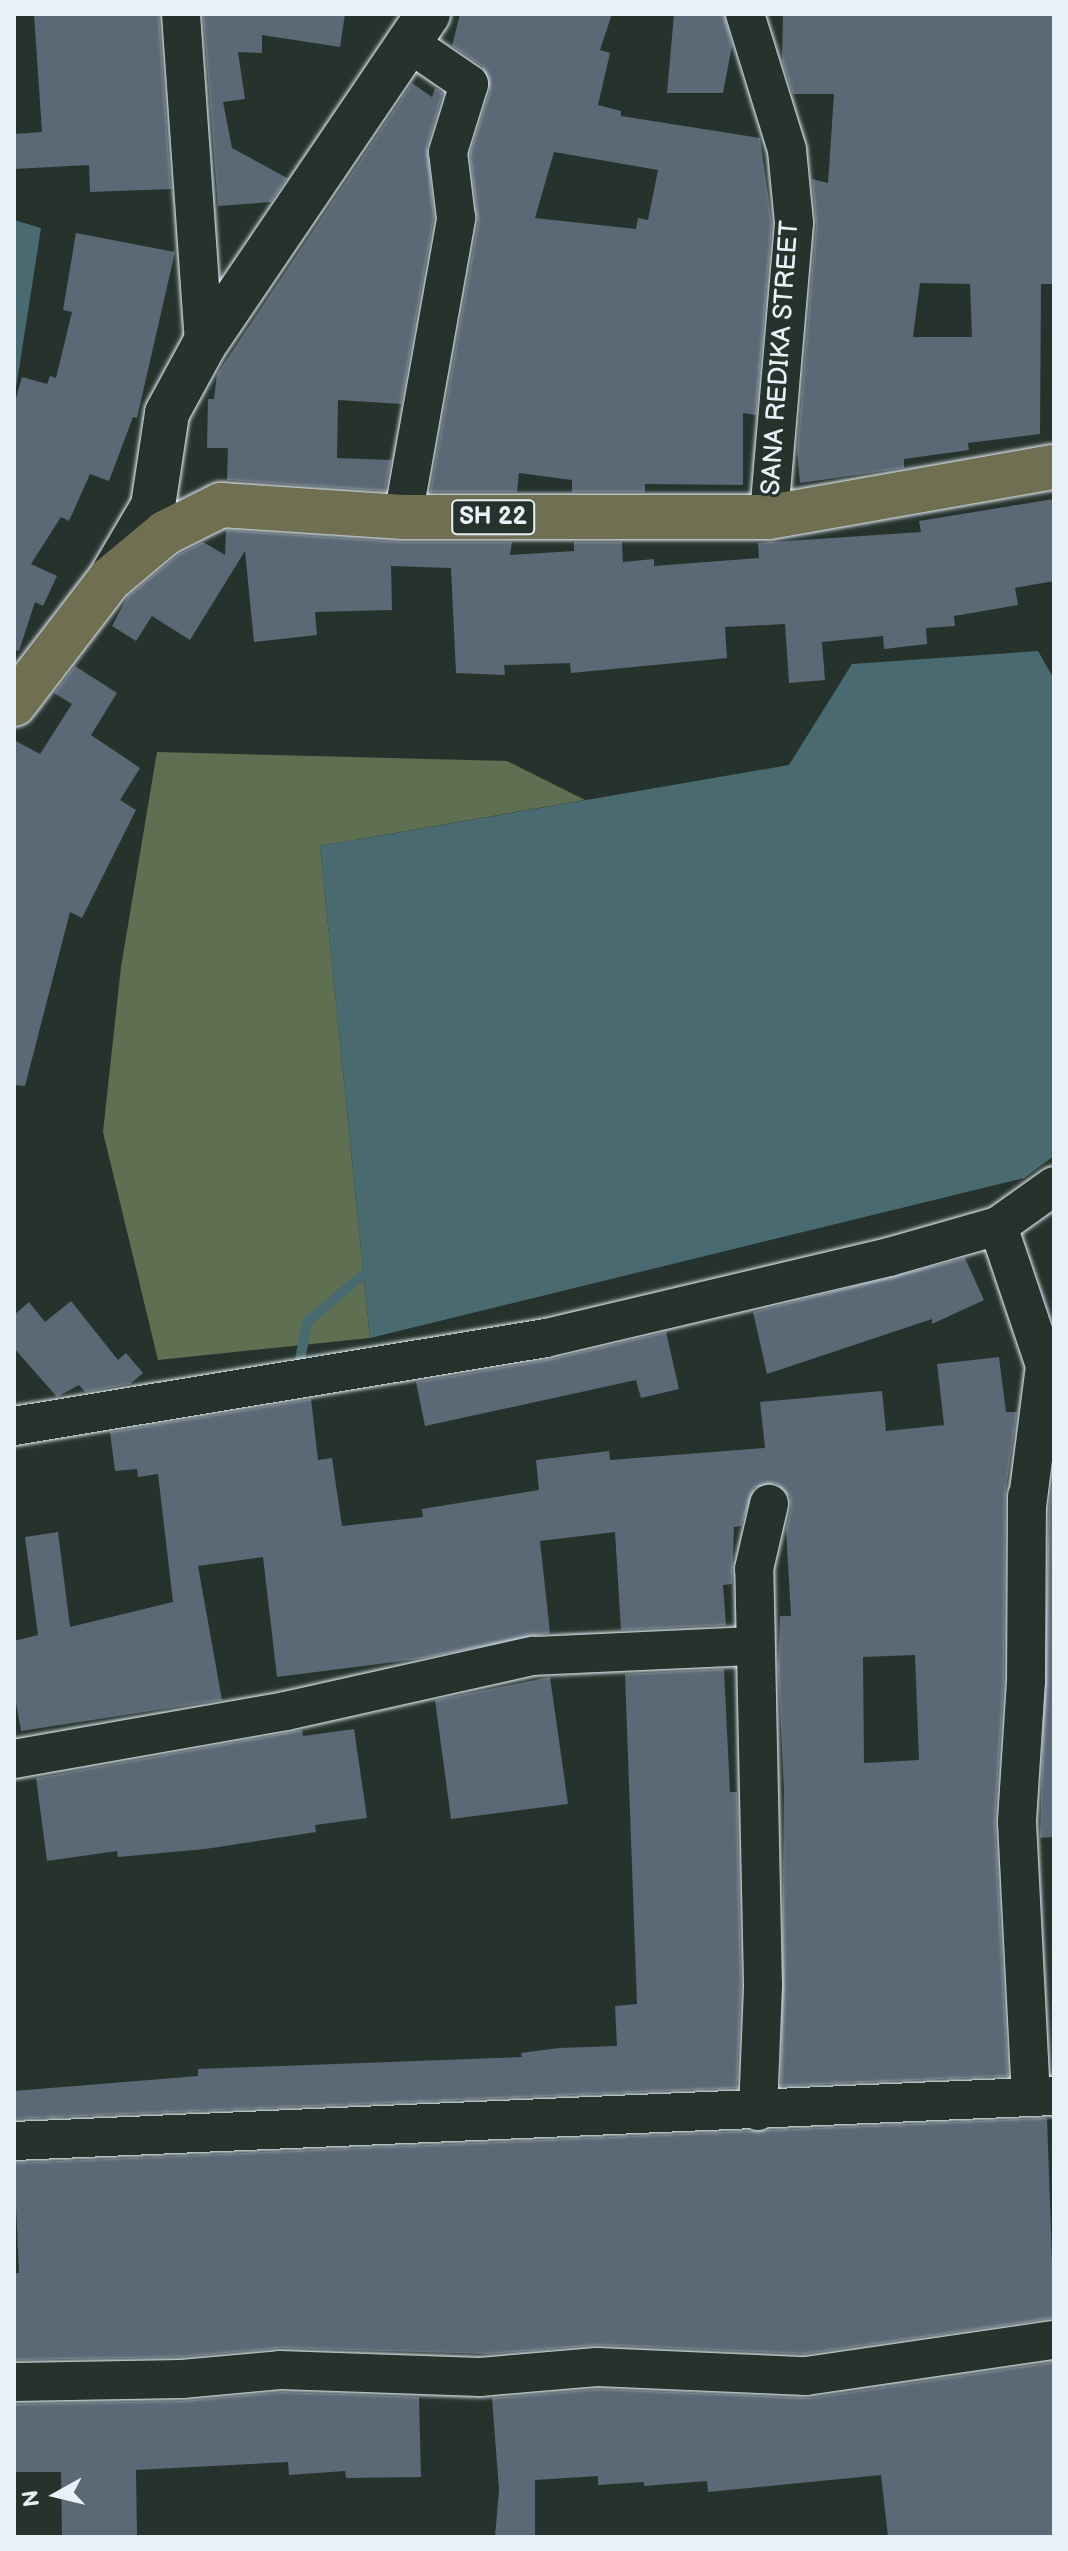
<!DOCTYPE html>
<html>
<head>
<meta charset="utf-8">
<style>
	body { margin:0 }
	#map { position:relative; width:1068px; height:2551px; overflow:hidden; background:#26332d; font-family:"Balsamiq Sans",sans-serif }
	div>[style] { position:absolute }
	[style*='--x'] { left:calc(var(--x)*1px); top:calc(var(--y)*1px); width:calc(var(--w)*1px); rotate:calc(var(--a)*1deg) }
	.green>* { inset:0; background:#5f7052 }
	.water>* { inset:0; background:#4a6a71 }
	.stream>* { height:10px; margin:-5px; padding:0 5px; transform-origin:5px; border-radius:5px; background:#4a6a71 }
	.building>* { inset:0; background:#5b6875 }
	.roads { filter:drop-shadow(0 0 2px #e8f1f8) drop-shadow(0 0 2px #e8f1f8) }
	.minor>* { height:38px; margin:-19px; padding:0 19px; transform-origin:19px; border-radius:19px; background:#26332d }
	.tertiary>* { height:44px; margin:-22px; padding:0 22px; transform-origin:22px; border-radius:22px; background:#26332d }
	.primary>* { height:44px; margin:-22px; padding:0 22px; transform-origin:22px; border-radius:22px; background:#716f52 }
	span { translate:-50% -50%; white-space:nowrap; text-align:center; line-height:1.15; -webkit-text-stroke:6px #26332d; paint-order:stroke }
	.shield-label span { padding:2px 6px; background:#26332d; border:2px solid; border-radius:6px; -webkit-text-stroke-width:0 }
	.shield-label { font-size:24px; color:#e8f1f8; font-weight:700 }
	.street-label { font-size:26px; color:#e8f1f8 }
	.frame { position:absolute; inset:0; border:16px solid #e8f1f8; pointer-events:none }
	.north { position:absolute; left:16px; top:2455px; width:80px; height:80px; -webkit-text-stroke:6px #26332d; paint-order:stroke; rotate:262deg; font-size:22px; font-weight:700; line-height:32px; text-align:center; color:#e8f1f8 }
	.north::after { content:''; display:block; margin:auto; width:28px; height:36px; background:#e8f1f8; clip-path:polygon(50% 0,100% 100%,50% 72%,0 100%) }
</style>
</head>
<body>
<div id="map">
	<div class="green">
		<i style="clip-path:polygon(157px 752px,507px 761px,585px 800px,320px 846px,370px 1338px,158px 1360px,103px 1132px,121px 967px)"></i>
	</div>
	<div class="water">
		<i style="clip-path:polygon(14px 220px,41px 228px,16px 388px,14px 387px)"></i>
		<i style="clip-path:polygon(1038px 651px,1054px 679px,1054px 1156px,1024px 1178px,370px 1338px,320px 846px,789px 765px,852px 664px)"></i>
	</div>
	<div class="stream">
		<i style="--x:298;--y:1371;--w:50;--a:-79.6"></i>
		<i style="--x:307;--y:1322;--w:75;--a:-40.1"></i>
		<i style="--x:364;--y:1274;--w:12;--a:-20"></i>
	</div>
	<div class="building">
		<i style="clip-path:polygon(34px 14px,159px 14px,171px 189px,90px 192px,89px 165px,14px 169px,14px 134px,42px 132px)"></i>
		<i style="clip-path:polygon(203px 14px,345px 14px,340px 47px,262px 35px,262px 53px,238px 52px,245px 99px,223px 102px,232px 148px,287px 178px,271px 202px,218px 206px)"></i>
		<i style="clip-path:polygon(evenodd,460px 14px,612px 14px,600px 50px,610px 53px,598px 105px,621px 111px,621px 116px,760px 138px,772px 223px,756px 415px,743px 413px,743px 485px,645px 484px,645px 492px,572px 492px,572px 480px,519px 473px,517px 492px,430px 492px,478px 222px,470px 154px,490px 90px,482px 66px,452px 46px,460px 14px,554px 152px,658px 170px,648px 220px,638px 218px,636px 229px,535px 218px,554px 152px)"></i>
		<i style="clip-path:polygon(674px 14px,724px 14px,732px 46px,723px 93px,667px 93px)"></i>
		<i style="clip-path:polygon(evenodd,783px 14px,1054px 14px,1054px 284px,1041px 284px,1040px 434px,968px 443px,969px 450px,904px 459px,904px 468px,800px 483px,797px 450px,816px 225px,812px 179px,828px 183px,834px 94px,793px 94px,782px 60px,783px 14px,920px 283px,970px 284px,972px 337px,913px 337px,920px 283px)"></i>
		<i style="clip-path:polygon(412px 83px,432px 97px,435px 88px,443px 93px,427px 146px,434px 217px,401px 404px,338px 400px,337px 458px,391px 460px,385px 491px,227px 480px,228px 448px,207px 448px,208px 399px,214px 399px,217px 374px)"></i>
		<i style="clip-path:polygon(76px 233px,175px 252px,137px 418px,133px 417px,109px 481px,90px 474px,69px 521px,61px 517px,31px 564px,57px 576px,43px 606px,35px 602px,19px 651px,14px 650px,14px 405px,22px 377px,47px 384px,50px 376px,56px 378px,72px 312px,63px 310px)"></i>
		<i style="clip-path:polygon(1054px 499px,1054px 581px,1015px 588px,1018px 605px,954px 616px,955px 626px,926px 628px,927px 644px,884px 649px,883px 636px,822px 642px,825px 680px,789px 683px,785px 624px,725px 627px,727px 658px,571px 673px,570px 663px,504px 665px,505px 675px,456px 673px,451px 568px,391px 566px,392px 610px,315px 612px,317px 635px,254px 642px,245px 551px,190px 640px,152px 616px,136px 641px,112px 626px,128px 596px,179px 554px,203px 542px,225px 555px,226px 530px,401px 542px,512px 542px,510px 555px,574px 551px,574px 542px,622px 542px,623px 562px,654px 559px,654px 566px,759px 558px,758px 543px,921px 532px,919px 521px)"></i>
		<i style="clip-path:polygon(75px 666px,117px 693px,91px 735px,140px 768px,120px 800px,136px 810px,82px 918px,70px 912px,25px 1086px,14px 1085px,14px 740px,40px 754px,72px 704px,54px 693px)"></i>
		<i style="clip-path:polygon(965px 1258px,984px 1300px,932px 1324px,932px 1319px,767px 1374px,753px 1312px)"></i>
		<i style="clip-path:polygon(71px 1301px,118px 1360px,126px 1353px,143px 1373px,130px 1384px,85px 1392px,79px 1385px,57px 1397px,14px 1348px,14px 1315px,29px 1302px,45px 1322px)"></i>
		<i style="clip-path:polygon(666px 1332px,679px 1389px,641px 1398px,636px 1380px,425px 1426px,416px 1382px,551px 1359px)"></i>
		<i style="clip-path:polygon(evenodd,999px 1357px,1006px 1412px,1017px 1412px,1005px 1496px,1004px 1680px,995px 1821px,1008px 2076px,781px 2086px,784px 1789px,778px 1668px,780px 1616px,791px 1616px,786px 1529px,791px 1508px,790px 1497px,775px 1483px,754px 1488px,741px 1526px,734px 1527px,732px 1584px,723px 1585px,726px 1625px,621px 1630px,615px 1532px,540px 1541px,550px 1633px,418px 1659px,277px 1677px,263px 1557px,198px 1566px,222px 1700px,21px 1731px,14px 1692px,14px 1641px,38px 1635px,25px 1537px,58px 1532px,70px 1627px,173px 1602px,158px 1474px,138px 1477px,137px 1469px,115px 1471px,110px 1432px,311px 1399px,318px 1460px,332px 1458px,342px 1526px,423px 1517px,422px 1509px,539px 1490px,536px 1460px,609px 1451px,610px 1460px,765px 1448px,760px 1402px,882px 1391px,886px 1431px,944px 1425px,937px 1364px,999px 1357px,915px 1655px,919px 1760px,864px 1763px,863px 1657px,915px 1655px)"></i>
		<i style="clip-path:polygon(1054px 1469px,1054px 1837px,1040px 1838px,1049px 1508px)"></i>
		<i style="clip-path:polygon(724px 1669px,730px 1792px,737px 1792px,741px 1985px,737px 2088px,14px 2119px,14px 2091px,198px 2076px,198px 2069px,522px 2057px,521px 2053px,559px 2048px,617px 2046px,615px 2006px,637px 2004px,625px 1674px)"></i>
		<i style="clip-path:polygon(550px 1677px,568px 1804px,451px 1819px,435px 1700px)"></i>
		<i style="clip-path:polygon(354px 1729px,367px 1818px,315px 1825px,316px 1832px,205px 1849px,118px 1857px,117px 1851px,47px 1861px,36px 1778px,302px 1730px,303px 1736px)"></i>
		<i style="clip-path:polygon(1047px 2118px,1054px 2318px,805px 2354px,598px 2345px,489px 2354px,281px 2348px,181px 2357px,14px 2360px,14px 2273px,19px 2273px,14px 2163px)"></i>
		<i style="clip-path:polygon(1054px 2362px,1054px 2537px,888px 2537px,881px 2475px,708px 2492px,707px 2481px,644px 2486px,644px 2482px,598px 2485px,598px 2476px,535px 2480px,535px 2537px,495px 2537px,499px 2490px,492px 2398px,597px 2389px,809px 2398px)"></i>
		<i style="clip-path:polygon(281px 2392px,419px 2397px,421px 2477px,346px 2478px,345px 2471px,289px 2475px,288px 2462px,136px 2470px,137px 2537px,62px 2537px,61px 2472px,14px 2472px,14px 2404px,182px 2401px)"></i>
	</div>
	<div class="roads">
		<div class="minor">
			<i style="--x:181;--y:14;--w:332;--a:86"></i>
			<i style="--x:745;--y:14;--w:142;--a:72.8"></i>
			<i style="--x:787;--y:150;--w:73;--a:84.5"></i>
			<i style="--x:794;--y:223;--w:295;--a:94.9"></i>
			<i style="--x:403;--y:517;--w:304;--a:-79.9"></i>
			<i style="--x:456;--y:218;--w:66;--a:-96.9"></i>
			<i style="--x:448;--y:152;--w:71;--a:-72.8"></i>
			<i style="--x:469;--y:84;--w:76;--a:-145.7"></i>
			<i style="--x:998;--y:1226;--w:148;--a:71.4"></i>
			<i style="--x:1045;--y:1366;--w:141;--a:97.3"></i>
			<i style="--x:14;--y:1426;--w:539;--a:-9.39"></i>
			<i style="--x:546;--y:1338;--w:352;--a:-13.3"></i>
			<i style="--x:889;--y:1257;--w:113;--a:-15.9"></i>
			<i style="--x:998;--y:1226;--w:69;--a:-35.5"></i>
			<i style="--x:1027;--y:1496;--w:185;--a:90.3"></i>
			<i style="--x:1026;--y:1681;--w:141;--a:93.7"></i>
			<i style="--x:1017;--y:1822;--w:275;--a:87.1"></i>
			<i style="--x:14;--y:1759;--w:276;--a:-10"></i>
			<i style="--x:286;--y:1711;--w:253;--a:-12.6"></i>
			<i style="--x:533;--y:1656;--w:222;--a:-2.6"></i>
			<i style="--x:758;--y:2111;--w:126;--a:-87.7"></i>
			<i style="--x:763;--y:1985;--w:416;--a:-91.2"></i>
			<i style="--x:754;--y:1569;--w:67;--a:-77"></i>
			<i style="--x:14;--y:2141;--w:1041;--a:-2.48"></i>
			<i style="--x:14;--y:2382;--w:168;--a:-1"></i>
			<i style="--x:182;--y:2379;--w:98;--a:-5.2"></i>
			<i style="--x:280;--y:2370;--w:200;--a:2"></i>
			<i style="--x:480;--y:2377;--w:117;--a:-4.9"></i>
			<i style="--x:597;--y:2367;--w:209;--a:2.5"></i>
			<i style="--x:806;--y:2376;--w:251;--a:-8.3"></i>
		</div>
		<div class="tertiary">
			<i style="--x:113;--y:574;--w:79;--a:-59.5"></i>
			<i style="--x:153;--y:506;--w:94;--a:-81.4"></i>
			<i style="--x:167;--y:413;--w:77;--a:-61.4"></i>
			<i style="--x:204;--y:345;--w:400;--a:-55.9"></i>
		</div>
		<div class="primary">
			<i style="--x:14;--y:704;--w:158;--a:-52.5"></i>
			<i style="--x:110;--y:579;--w:72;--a:-39.9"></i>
			<i style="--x:165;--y:533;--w:63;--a:-26.6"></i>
			<i style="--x:221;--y:505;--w:182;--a:3.8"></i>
			<i style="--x:403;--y:517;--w:366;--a:0"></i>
			<i style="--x:769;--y:517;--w:289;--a:-10"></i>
		</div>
	</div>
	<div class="shield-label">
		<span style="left:493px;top:517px">SH 22</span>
	</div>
	<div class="street-label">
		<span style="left:781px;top:358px;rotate:-86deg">SANA REDIKA STREET</span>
	</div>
	<div class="frame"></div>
	<div class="north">N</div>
</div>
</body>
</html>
